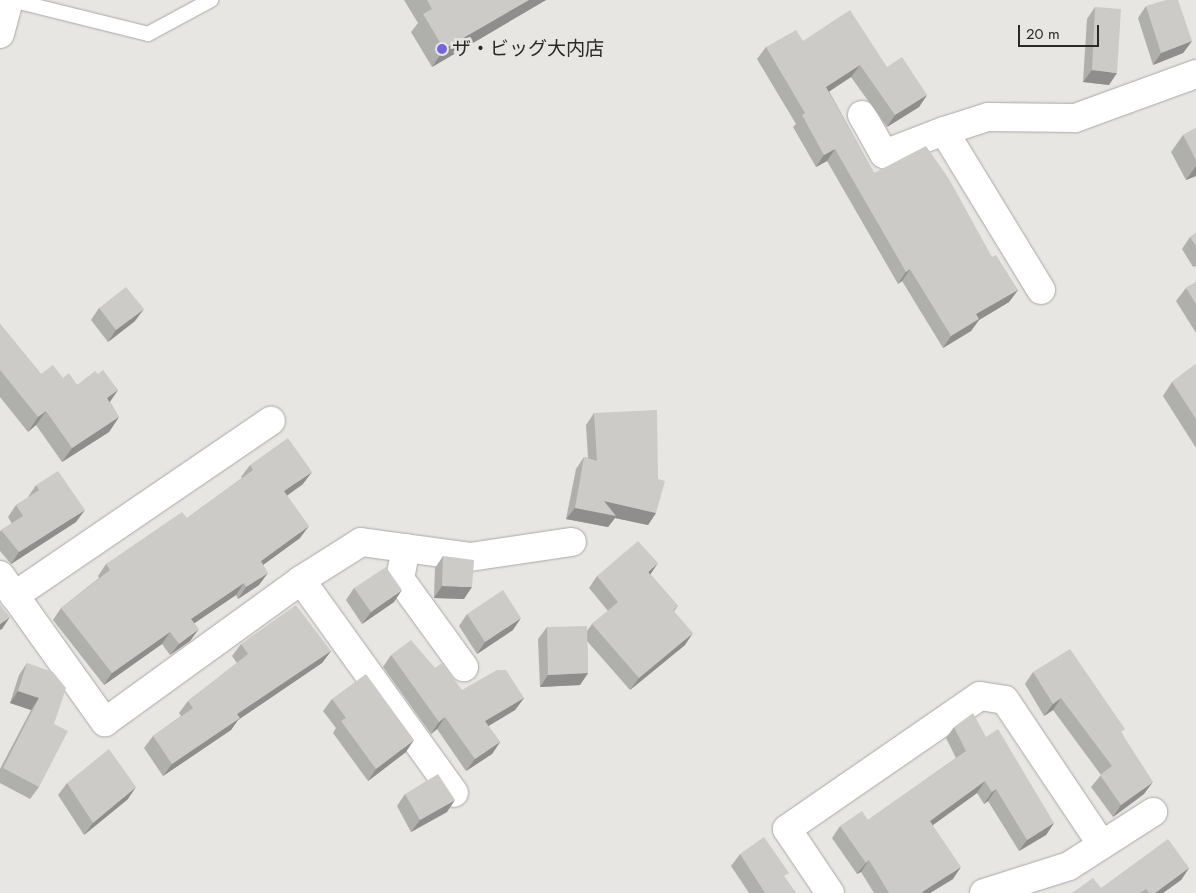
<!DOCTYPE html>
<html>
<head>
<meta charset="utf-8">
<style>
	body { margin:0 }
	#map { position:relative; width:1196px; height:893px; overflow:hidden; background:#e8e6e3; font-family:Jost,"Noto Sans JP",sans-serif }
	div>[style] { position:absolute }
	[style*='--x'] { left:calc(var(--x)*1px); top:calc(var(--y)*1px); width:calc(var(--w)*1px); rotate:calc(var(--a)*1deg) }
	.roads { filter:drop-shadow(0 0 1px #aaa8a5) drop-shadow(0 0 1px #aaa8a5) }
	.lane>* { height:14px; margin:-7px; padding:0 7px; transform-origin:7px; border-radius:7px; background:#fff }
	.street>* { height:28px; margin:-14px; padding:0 14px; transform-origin:14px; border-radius:14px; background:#fff }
	.highway>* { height:28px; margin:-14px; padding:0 14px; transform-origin:14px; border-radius:14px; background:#fff }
	.wall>* { inset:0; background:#afafac }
	.shaded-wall>* { inset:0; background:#8f8e8c }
	.building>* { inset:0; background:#cccbc8 }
	.dots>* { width:14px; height:14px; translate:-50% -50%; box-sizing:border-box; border:2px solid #e8e6e3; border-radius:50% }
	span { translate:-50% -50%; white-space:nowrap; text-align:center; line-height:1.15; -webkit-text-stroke:5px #e8e6e3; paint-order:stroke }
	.poi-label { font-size:19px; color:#2a2928 }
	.left { translate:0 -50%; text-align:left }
	.scale { position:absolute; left:1018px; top:25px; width:81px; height:22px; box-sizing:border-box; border:2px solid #2a2928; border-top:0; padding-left:6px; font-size:15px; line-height:18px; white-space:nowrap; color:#2a2928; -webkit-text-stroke:4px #e8e6e3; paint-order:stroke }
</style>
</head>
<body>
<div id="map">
	<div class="roads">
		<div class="lane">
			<i style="--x:11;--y:0;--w:141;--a:13.9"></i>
			<i style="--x:148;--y:34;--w:72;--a:-28.4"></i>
		</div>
		<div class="street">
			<i style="--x:862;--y:115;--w:45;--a:60.6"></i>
			<i style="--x:884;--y:154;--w:64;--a:-21"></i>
			<i style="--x:1041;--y:290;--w:186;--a:-121.4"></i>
			<i style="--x:944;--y:131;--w:46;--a:-17.7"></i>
			<i style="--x:988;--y:117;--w:87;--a:0.7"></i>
			<i style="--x:1075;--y:118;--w:129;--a:-20"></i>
			<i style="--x:406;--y:548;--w:32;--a:101"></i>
			<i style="--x:400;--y:579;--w:109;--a:54"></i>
			<i style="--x:0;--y:575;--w:181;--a:54.5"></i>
			<i style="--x:105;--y:722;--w:242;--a:-35.9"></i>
			<i style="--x:301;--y:580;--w:71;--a:-32.3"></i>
			<i style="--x:361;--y:542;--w:110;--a:7.8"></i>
			<i style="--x:470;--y:557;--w:103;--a:-8.4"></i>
			<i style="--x:301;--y:580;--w:262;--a:54.3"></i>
			<i style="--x:14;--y:596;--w:311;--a:-34.3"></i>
			<i style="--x:830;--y:893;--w:77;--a:-123.9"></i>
			<i style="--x:787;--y:829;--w:234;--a:-34.6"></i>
			<i style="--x:980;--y:696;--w:25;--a:9"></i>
			<i style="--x:1005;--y:700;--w:174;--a:56.2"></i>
			<i style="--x:984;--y:893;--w:89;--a:-17.6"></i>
			<i style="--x:1069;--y:866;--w:100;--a:-32.7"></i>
		</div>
		<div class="highway">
			<i style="--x:0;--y:34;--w:35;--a:-75"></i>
		</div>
	</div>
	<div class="wall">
		<i style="clip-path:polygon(404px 0,546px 0,432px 67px,411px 32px,418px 23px)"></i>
		<i style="clip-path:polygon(1146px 6px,1192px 41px,1183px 53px,1153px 65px,1138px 18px)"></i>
		<i style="clip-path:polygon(1095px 7px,1109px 85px,1083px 82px,1087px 19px)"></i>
		<i style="clip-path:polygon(803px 41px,887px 67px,927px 95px,919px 107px,887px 127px,851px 77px,829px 91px,874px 173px,992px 257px,1018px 290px,1009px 302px,979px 320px,971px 331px,943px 348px,902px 281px,898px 284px,827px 161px,816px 167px,793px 127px,796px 124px,757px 59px,766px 47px)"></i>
		<i style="clip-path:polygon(1196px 128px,1196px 176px,1186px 180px,1171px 152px,1183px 135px)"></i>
		<i style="clip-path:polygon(1196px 233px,1196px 266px,1193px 267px,1182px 249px,1190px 237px)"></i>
		<i style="clip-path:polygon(1196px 282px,1196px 333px,1176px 301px,1186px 288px)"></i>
		<i style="clip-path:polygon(99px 308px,135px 321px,108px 342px,91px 320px)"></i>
		<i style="clip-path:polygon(0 324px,41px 374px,63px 378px,77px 385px,98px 374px,118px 390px,110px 402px,119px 417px,109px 432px,62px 462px,36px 425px,28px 432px,0 397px)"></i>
		<i style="clip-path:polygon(1196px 364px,1196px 448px,1163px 396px,1172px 382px)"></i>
		<i style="clip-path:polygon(594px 413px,656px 513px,648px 525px,615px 518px,608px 527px,566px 519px,576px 469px,584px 457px,588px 458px,586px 425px)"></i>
		<i style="clip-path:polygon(250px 465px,303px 484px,287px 496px,300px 538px,263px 565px,259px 585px,238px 599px,236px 595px,194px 623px,190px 641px,170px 655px,162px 644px,104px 685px,53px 620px,61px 608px,99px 578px,98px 576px,106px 564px,187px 518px,242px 478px,241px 477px)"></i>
		<i style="clip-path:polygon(36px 485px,76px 522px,11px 564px,0 551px,0 532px,1px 530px,12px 524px,8px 517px,16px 505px,28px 498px,28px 497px)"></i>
		<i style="clip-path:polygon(443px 556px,464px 599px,434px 598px,435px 568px)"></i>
		<i style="clip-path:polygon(650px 574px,678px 606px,674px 611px,685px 645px,630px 690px,587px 641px,588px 673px,580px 685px,540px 687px,538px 639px,547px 627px,587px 631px,592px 624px,608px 611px,589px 588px,597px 576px)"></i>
		<i style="clip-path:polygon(354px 588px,394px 602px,362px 624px,346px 600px)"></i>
		<i style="clip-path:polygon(467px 614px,513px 630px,477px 654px,459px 626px)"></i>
		<i style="clip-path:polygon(241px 644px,331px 651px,322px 663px,238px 720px,231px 730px,163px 776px,144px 748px,153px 736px,181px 716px,179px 713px,188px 701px,237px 663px,232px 656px)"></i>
		<i style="clip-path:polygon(391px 655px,435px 668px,462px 690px,524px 698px,515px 710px,488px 726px,500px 742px,492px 754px,466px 771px,437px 729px,431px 734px,383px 667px)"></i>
		<i style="clip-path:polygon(27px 663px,54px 724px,39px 787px,30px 799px,0 783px,0 769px,31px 710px,10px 703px,19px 675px)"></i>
		<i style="clip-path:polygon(1033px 672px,1122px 733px,1144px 794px,1113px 817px,1091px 787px,1101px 775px,1053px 710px,1044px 716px,1025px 684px)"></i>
		<i style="clip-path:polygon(332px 699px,406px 752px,368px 781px,333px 733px,336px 728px,323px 711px)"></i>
		<i style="clip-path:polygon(954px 727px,986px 737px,1054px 823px,1046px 835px,1019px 851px,988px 801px,984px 804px,977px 793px,933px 825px,953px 879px,930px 893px,874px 893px,861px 872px,857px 874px,832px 838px,840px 826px,868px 820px,956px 758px,946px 738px)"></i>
		<i style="clip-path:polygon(67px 783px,128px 799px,84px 835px,58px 795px)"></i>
		<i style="clip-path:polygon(405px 794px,447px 812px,411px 832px,397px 806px)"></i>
		<i style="clip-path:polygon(740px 854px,785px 878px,796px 893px,749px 893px,731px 866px)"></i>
		<i style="clip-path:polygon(1189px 868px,1181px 880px,1163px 893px,1072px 893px,1101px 888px)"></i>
	</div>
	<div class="shaded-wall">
		<i style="clip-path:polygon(529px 0,546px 0,432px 67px,444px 49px)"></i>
		<i style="clip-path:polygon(1192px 41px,1183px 53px,1153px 65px,1161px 53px)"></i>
		<i style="clip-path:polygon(860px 65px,851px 77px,818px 99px,826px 87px)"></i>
		<i style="clip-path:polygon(1092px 70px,1117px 73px,1109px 85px,1083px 82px)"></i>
		<i style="clip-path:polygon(927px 95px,919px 107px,887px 127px,895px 115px)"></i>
		<i style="clip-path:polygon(835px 149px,827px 161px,816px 167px,824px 155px)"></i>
		<i style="clip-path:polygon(1196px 166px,1196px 176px,1186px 180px)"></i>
		<i style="clip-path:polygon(910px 269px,902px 281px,898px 284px,906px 272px)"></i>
		<i style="clip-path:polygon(1018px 290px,1009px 302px,979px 320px,971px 331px,943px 348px,951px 336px,976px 314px)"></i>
		<i style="clip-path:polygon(144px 309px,135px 321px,108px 342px,116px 330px)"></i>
		<i style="clip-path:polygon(118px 390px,108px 404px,107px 398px)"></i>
		<i style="clip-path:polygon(46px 411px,36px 425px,28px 432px,38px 417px)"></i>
		<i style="clip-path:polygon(119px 417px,109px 432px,62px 462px,72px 448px)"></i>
		<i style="clip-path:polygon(312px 472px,303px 484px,276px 503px,284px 491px)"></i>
		<i style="clip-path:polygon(604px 501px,656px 513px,648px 525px,615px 518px,608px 527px,566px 519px,575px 508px)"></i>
		<i style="clip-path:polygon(85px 510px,76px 522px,11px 564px,19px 552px)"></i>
		<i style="clip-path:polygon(309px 526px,300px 538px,252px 573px,261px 561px)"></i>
		<i style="clip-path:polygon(658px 563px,650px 575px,648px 572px)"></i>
		<i style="clip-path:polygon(268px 573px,259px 585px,238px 599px,246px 587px)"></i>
		<i style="clip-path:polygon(244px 583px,236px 595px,183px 631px,191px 619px)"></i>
		<i style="clip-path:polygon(442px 586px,472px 587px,464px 599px,434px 598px)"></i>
		<i style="clip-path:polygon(402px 590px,394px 602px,362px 624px,371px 612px)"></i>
		<i style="clip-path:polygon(10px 617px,2px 629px,0 630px,0 624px)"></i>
		<i style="clip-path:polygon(521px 618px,513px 630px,477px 654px,485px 642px)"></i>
		<i style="clip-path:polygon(199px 629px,190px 641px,170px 655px,179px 644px)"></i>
		<i style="clip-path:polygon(170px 632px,162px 644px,104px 685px,112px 673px)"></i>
		<i style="clip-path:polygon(693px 633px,685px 645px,630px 690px,639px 678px)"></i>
		<i style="clip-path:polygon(331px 651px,322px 663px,238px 720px,231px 730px,163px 776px,172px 764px,237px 714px)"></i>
		<i style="clip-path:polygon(588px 673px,580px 685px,540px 687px,548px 675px)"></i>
		<i style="clip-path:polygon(18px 691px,39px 698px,31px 710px,10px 703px)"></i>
		<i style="clip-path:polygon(524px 698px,515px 710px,477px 733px,485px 721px)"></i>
		<i style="clip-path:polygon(1061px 698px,1053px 710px,1044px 716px,1053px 704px)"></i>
		<i style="clip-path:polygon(445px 717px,437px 729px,431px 734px,439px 722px)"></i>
		<i style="clip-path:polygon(414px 740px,406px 752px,368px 781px,376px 769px)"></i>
		<i style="clip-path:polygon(500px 742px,492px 754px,466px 771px,475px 759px)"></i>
		<i style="clip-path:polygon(985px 781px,977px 793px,922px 833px,930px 821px)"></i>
		<i style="clip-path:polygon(1153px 782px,1144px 794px,1113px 817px,1121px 805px)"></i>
		<i style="clip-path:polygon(136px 787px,128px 799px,84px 835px,93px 823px)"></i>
		<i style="clip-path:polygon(996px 789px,988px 801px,984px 804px,992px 792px)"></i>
		<i style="clip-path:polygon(455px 800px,447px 812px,411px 832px,420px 820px)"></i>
		<i style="clip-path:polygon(1054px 823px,1046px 835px,1019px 851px,1027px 840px)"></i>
		<i style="clip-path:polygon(869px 860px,861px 872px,857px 874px,866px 863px)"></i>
		<i style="clip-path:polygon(961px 867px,953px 879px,930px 893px,921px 893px)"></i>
		<i style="clip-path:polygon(1189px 868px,1181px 880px,1163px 893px,1155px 893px)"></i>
	</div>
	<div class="building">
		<i style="clip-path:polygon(427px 0,529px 0,444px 49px,423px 14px,432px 9px)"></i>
		<i style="clip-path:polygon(1166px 0,1178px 0,1192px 41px,1161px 53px,1146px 6px)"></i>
		<i style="clip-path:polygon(1095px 7px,1121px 9px,1117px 73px,1092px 70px)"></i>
		<i style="clip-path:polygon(850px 10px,887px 67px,902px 57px,927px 95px,895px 115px,860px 65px,826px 87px,874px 173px,926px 146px,949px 179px,992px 257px,996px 255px,1018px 290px,976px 314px,979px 319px,951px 336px,910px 269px,906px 272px,835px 149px,824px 155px,802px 115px,805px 113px,766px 47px,796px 30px,803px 41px)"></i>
		<i style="clip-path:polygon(1196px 128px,1196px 160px,1183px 135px)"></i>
		<i style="clip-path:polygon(1196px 233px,1196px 246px,1190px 237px)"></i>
		<i style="clip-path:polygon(1196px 282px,1196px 304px,1186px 288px)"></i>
		<i style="clip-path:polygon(126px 287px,144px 309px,116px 330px,99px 308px)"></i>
		<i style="clip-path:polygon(0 324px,41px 374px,53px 365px,63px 378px,69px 373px,77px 385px,95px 371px,98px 374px,103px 370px,118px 390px,107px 398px,119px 417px,72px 448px,46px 411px,38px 417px,0 370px)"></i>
		<i style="clip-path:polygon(1196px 364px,1196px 419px,1172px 382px)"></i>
		<i style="clip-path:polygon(657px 410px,658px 479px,665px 481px,656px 513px,604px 501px,616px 516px,575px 508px,584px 457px,597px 461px,594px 413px)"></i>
		<i style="clip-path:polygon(288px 438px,312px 472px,284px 491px,309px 526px,261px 561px,268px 573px,246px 587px,244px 583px,191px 619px,199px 629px,179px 644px,170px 632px,112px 673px,61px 608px,110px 570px,106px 564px,182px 512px,187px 518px,253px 470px,250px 465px)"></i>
		<i style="clip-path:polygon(58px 471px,85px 510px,19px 552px,1px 530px,23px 516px,16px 505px,39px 490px,36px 485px)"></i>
		<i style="clip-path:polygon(638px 541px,658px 563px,648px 572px,678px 606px,673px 610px,693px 633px,639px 678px,592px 624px,618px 602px,597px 576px)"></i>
		<i style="clip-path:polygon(443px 556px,474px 560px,472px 587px,442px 586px)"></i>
		<i style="clip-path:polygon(386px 567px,402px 590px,371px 612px,354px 588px)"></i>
		<i style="clip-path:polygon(503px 590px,521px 618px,485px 642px,467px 614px)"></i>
		<i style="clip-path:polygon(0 605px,10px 617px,0 624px)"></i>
		<i style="clip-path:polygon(296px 605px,331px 651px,237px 714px,240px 718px,172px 764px,153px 736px,193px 708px,188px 701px,248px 654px,241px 644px)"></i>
		<i style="clip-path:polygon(587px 626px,588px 673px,548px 675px,547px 627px)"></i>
		<i style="clip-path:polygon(411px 640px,435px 668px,442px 663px,462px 690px,497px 670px,506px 670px,524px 698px,485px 721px,500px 742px,475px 759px,445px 717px,439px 722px,391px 655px)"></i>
		<i style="clip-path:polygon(1070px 649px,1125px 729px,1121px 732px,1153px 782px,1121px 805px,1100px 775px,1112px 766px,1061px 698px,1053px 704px,1033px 672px)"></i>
		<i style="clip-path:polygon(27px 663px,53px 672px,66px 688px,54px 724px,68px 731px,39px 787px,3px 768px,39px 698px,18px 691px)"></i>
		<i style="clip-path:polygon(366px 674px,414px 740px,376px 769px,341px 721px,346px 718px,332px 699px)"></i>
		<i style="clip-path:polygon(973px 713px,986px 737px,998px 729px,1054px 823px,1027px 840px,996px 789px,992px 792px,985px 781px,930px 821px,961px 867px,922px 892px,923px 893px,889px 893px,869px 860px,866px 863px,840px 826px,862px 811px,868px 820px,966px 751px,954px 727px)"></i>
		<i style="clip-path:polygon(109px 749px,136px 787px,93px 823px,67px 783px)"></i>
		<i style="clip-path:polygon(438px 774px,455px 800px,420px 820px,405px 794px)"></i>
		<i style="clip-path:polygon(764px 837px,789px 873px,784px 876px,796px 893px,765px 893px,740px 854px)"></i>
		<i style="clip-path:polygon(1168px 839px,1189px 868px,1155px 893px,1149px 893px,1146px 889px,1140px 893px,1072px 893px,1093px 878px,1101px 888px)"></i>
	</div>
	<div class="dots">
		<i style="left:442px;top:49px;background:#7365df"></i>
	</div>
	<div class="poi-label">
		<span class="left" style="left:452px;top:49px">ザ・ビッグ大内店</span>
	</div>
	<div class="scale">20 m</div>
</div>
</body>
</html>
